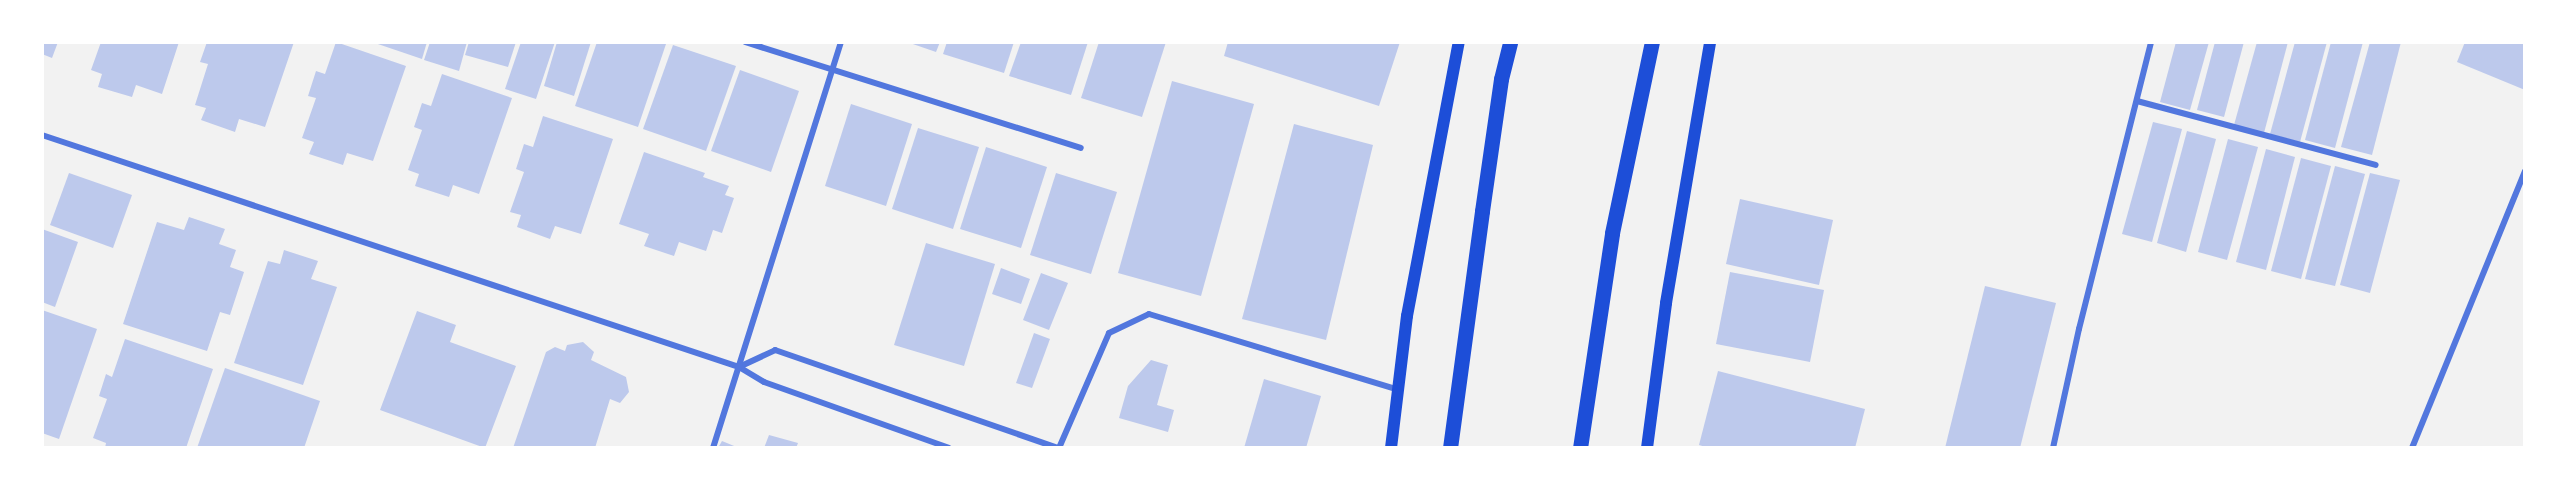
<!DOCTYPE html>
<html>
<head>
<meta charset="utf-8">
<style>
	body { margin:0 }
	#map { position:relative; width:2567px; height:490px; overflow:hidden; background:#f2f2f2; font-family:Montserrat,sans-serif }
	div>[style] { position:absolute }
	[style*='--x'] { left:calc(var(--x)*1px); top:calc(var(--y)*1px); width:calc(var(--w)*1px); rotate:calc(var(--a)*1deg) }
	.building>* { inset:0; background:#bdc9ec }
	.minor>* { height:6px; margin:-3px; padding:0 3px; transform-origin:3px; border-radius:3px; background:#5277de }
	.secondary>* { height:12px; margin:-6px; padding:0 6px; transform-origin:6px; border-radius:6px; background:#1d4ed8 }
	.primary>* { height:15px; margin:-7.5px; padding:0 7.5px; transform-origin:7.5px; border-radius:7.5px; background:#1d4ed8 }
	span { translate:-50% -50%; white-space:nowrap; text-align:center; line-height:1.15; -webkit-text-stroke:4.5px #fff; paint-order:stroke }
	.frame { position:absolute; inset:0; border:44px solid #fff; pointer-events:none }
</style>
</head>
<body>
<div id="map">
	<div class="building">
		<i style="clip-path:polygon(42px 42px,58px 42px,52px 58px,42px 54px)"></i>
		<i style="clip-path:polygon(101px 42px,179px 42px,162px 94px,136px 85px,132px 97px,98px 87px,102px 74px,91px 70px)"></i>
		<i style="clip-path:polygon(207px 42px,294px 42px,265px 127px,239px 119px,235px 132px,201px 120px,206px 108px,195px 105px,208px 64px,200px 62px)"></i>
		<i style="clip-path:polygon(336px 42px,406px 66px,373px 161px,347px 153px,343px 165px,309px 154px,314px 142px,302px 138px,316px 98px,308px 96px,316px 71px,325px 74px)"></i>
		<i style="clip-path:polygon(372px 42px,427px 42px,422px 59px)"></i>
		<i style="clip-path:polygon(430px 42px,467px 42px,459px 71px,424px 60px)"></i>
		<i style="clip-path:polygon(469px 42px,516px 42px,508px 67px,465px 55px)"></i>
		<i style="clip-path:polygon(521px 42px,555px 42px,536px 99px,505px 89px)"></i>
		<i style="clip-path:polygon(557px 42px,591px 42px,574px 96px,544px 86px)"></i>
		<i style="clip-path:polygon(597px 42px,666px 44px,638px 127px,575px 106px)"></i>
		<i style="clip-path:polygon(907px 42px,940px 42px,936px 52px)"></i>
		<i style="clip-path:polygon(947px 42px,1014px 42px,1004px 73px,943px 54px)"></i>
		<i style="clip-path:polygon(1021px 42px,1088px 42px,1071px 95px,1009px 76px)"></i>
		<i style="clip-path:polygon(1099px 42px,1166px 42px,1142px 117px,1081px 98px)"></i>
		<i style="clip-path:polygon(1228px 42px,1400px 42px,1379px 106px,1224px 56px)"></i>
		<i style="clip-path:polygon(2176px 42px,2209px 42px,2190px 110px,2160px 102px)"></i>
		<i style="clip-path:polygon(2215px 42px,2244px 42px,2224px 117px,2197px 110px)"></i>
		<i style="clip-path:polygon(2257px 42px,2288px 42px,2264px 133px,2234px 125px)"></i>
		<i style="clip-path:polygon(2295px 42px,2327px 42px,2300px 142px,2270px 134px)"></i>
		<i style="clip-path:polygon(2331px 42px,2363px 42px,2335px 148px,2305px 140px)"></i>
		<i style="clip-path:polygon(2370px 42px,2401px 42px,2372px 155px,2341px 147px)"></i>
		<i style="clip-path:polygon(2465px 42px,2525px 42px,2525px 90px,2457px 62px)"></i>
		<i style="clip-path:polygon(673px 45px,736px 66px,706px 151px,643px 129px)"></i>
		<i style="clip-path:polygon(740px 70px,799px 91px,771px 172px,711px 151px)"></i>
		<i style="clip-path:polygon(442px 74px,512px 98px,479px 194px,453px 185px,449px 197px,415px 186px,419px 174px,408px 170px,422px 130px,414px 127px,422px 103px,431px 106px)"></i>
		<i style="clip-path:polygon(1172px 81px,1254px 104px,1201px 296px,1118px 273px)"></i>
		<i style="clip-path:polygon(851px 104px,912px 124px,886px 206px,825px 186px)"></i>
		<i style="clip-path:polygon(543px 116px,613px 139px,581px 234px,555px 226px,550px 239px,517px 227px,521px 215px,510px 212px,524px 172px,516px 169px,524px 144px,533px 147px)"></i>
		<i style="clip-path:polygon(2153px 122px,2182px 129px,2152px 242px,2122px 234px)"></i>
		<i style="clip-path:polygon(1294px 124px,1373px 145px,1326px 340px,1242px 319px)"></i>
		<i style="clip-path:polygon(918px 128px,979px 147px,953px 229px,892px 209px)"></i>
		<i style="clip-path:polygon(2187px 131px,2216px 139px,2186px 252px,2157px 243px)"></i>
		<i style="clip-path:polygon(2228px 139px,2258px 147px,2227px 260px,2198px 252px)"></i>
		<i style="clip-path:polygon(986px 147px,1047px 167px,1021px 248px,960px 229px)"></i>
		<i style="clip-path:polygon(2266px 149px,2295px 157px,2266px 270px,2236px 262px)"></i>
		<i style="clip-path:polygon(644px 152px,705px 173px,703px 177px,729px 186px,725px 195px,734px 198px,722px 233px,713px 230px,706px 251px,679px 242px,674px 256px,644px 246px,649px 234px,619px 224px)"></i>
		<i style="clip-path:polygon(2301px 158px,2331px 166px,2301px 279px,2271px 271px)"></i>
		<i style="clip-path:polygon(2335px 166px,2365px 174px,2335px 286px,2305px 279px)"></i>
		<i style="clip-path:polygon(69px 173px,132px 195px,113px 248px,50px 225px)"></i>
		<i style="clip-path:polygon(1056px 173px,1117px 192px,1091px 274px,1030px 255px)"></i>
		<i style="clip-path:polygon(2370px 173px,2400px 180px,2370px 293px,2340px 285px)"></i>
		<i style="clip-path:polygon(1740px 199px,1833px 220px,1819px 285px,1726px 264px)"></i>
		<i style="clip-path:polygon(189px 217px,225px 229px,219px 244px,236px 250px,230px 267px,244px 272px,230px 315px,220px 312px,207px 351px,123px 324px,157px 222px,184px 230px)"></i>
		<i style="clip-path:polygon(42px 229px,78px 242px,55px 307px,42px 302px)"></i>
		<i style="clip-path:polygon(926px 243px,995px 264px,964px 366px,894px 345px)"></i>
		<i style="clip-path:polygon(284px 250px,318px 261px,311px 279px,337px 287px,303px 385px,234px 363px,268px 261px,280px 264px)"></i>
		<i style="clip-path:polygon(1001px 268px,1030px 279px,1021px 304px,992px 294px)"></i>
		<i style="clip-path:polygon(1730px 272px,1824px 290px,1810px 362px,1716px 344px)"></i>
		<i style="clip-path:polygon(1041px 273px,1068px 283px,1049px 330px,1023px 320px)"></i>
		<i style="clip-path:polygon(1985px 286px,2056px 303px,2020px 448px,1945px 448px)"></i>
		<i style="clip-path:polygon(42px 310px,97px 329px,59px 439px,42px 433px)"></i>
		<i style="clip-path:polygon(417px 311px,456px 325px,450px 342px,516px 366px,485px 448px,380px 410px)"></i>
		<i style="clip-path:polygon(1034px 333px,1050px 339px,1032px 388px,1016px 383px)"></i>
		<i style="clip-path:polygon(125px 339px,213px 369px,186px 448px,105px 448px,106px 443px,93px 438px,107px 399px,99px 396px,106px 374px,112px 377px)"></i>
		<i style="clip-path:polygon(583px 342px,594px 352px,591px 360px,626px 377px,629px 392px,620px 403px,610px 399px,595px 448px,513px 448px,546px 352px,555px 347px,565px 351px,567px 345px)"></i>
		<i style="clip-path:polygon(1151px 360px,1168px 365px,1157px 405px,1174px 410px,1168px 432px,1119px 418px,1128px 386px)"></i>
		<i style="clip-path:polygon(225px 368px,320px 401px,304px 448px,197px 448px)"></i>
		<i style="clip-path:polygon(1718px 371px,1865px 409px,1855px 448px,1709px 448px,1699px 445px)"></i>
		<i style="clip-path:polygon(1264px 379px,1321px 396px,1306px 448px,1244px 448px)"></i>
		<i style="clip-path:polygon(769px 435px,798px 443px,796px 448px,764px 448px)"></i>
		<i style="clip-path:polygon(722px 441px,739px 448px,718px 448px)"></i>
	</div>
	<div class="minor">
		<i style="--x:745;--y:42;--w:352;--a:17.5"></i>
		<i style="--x:2137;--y:101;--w:247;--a:15"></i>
		<i style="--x:42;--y:135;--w:735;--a:18.41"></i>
		<i style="--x:739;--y:367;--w:29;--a:31"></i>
		<i style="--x:764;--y:382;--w:196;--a:19.6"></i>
		<i style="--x:739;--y:367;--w:40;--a:-25"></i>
		<i style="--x:775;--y:350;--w:299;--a:19.1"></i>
		<i style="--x:713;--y:448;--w:426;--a:-72.5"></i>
		<i style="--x:1059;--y:448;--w:125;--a:-66.5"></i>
		<i style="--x:1109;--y:333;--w:44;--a:-25.4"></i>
		<i style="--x:1149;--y:314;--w:261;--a:16.9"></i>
		<i style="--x:2053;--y:448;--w:122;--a:-77.7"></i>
		<i style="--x:2079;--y:329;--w:296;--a:-75.9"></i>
		<i style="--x:2412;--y:448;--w:299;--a:-67.8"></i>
	</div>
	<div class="secondary">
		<i style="--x:1391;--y:448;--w:133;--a:-83.1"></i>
		<i style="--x:1407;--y:316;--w:279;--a:-79.3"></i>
		<i style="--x:1647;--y:448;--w:146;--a:-82.5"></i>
		<i style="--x:1666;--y:303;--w:265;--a:-80.4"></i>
	</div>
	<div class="primary">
		<i style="--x:1450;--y:448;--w:239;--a:-82.3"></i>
		<i style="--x:1482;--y:211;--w:133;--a:-81.8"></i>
		<i style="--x:1501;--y:79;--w:38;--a:-76"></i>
		<i style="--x:1580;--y:448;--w:217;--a:-81.5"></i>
		<i style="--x:1612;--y:233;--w:195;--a:-78.2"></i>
	</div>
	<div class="frame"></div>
</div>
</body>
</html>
